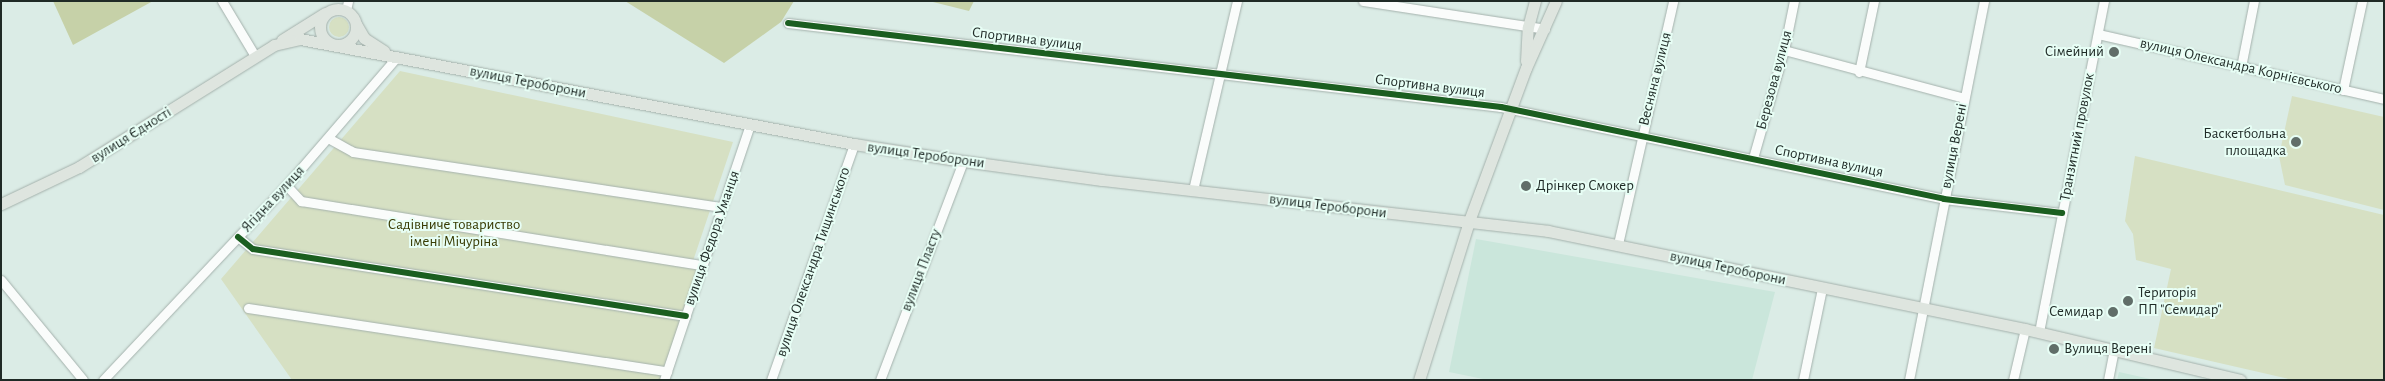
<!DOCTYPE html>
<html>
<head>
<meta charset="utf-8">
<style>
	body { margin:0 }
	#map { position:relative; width:2385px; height:381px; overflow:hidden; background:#dbece6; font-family:"Alegreya Sans",sans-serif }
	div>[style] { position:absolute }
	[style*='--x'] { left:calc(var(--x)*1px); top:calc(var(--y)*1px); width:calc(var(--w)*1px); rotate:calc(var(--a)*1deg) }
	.built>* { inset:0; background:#cae6db }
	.green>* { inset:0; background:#d6e0c3 }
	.round { border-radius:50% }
	.forest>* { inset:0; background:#c6d1a8 }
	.roads { filter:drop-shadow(0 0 1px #a4b1ac) drop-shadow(0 0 1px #a4b1ac) }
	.minor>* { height:9px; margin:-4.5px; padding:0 4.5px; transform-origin:4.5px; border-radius:4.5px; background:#fafcfb }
	.major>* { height:11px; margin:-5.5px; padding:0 5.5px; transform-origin:5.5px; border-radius:5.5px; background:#dee5df }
	.major>.ring { margin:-5.5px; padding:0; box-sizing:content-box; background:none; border:11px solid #dee5df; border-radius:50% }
	.cycleway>* { height:6px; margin:-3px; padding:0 3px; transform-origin:3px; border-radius:3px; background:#1b5e20 }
	.dots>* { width:14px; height:14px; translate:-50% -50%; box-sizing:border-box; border:2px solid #e7fef5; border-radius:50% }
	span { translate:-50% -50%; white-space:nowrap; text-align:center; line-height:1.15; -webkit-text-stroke:4px #e7fef5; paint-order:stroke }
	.street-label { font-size:15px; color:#1f2a26 }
	.poi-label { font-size:15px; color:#1f2a26 }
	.right { translate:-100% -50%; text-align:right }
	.left { translate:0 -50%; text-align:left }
	.park-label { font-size:15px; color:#383b03 }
	.frame { position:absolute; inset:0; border:2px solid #1f2a26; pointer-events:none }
</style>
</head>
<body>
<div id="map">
	<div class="built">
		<i style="clip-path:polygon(1476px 239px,1775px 292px,1752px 380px,1488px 380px,1449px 372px)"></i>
		<i style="clip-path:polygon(2119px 372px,2155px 380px,2117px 380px)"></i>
	</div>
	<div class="green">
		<i class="round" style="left:329px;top:17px;width:20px;height:20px"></i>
		<i style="clip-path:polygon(400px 71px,733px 142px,693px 261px,698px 270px,660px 380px,292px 380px,221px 279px)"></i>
		<i style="clip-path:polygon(2292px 96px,2384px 117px,2384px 210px,2285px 185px,2279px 156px)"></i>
		<i style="clip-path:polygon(2135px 156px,2384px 215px,2384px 380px,2293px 380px,2154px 348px,2171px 269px,2136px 260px,2133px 234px,2125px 221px)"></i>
	</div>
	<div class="forest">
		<i style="clip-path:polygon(53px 1px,153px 1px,73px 45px)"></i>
		<i style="clip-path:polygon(625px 1px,794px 1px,781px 22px,724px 63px)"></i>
		<i style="clip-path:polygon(929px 1px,974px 1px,969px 11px)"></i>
	</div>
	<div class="roads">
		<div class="minor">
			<i style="--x:222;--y:1;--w:64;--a:59"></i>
			<i style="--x:1363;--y:1;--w:184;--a:8.7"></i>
			<i style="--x:346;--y:10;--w:9;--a:-77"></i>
			<i style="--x:788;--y:23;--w:718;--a:6.72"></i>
			<i style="--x:1501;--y:107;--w:452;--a:11.7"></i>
			<i style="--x:1944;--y:199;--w:119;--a:6.8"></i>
			<i style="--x:2098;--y:34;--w:293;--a:12.8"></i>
			<i style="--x:1784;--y:50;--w:186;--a:14.9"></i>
			<i style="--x:2241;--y:67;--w:67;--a:-78.9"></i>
			<i style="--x:1859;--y:72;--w:73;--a:-78.1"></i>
			<i style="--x:2343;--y:90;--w:91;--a:-77.9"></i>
			<i style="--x:328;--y:138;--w:29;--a:29"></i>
			<i style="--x:353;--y:152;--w:373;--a:8.5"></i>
			<i style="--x:1753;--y:158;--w:112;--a:-74"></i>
			<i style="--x:1784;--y:50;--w:50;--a:-78.5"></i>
			<i style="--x:287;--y:186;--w:21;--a:47"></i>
			<i style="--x:301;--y:201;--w:405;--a:9.1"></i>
			<i style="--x:1193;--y:190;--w:194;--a:-76.9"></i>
			<i style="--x:238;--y:237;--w:19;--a:39"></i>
			<i style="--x:253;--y:249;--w:438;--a:8.8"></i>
			<i style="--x:1618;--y:244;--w:249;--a:-77.2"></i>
			<i style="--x:1;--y:280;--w:129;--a:50.6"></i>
			<i style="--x:248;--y:308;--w:424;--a:8.6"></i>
			<i style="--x:2039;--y:332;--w:337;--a:-78.9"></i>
			<i style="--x:103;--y:380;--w:265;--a:-46.7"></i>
			<i style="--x:285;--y:187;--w:172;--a:-49.3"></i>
			<i style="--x:664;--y:380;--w:270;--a:-71.4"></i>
			<i style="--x:771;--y:380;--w:250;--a:-70.6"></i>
			<i style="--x:880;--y:380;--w:234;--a:-69.2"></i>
			<i style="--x:1803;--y:380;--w:94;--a:-78.3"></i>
			<i style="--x:1909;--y:380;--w:386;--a:-78.8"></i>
			<i style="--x:2013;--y:380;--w:52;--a:-76.8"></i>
			<i style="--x:2108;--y:380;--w:31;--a:-79"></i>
		</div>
		<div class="major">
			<i class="ring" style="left:320px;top:9px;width:25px;height:25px"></i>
			<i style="--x:356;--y:24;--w:16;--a:60"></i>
			<i style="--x:364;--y:38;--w:24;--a:33"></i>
			<i style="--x:282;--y:40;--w:51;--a:-32.1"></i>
			<i style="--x:1526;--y:61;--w:34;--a:-87"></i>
			<i style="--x:1528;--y:27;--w:27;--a:-75"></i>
			<i style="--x:1;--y:204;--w:86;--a:-25.4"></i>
			<i style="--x:79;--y:167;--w:230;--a:-32"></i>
			<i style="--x:274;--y:45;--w:27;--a:-13"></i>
			<i style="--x:300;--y:39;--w:564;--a:10.73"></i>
			<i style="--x:854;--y:144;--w:110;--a:8.9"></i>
			<i style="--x:963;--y:161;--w:140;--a:7.8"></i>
			<i style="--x:1102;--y:180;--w:449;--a:6.5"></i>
			<i style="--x:1548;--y:231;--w:487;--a:11.6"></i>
			<i style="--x:2025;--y:329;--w:221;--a:13.3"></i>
			<i style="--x:1419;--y:380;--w:167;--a:-72.5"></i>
			<i style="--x:1469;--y:221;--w:163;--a:-69.6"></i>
			<i style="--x:1526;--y:68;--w:73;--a:-65.9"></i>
		</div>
	</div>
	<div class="cycleway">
		<i style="--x:788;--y:23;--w:718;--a:6.72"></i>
		<i style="--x:1501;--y:107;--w:452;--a:11.7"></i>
		<i style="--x:1944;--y:199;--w:119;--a:6.8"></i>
		<i style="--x:238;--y:237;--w:19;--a:39"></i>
		<i style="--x:253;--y:249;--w:438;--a:8.8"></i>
	</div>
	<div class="dots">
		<i style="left:2114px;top:52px;background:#616e69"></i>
		<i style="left:2296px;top:142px;background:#616e69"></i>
		<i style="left:1526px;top:186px;background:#616e69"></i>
		<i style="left:2128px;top:301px;background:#616e69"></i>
		<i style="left:2113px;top:312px;background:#616e69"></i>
		<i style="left:2054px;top:349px;background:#616e69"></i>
	</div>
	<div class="street-label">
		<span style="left:1027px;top:39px;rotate:7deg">Спортивна вулиця</span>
		<span style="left:2241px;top:66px;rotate:13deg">вулиця Олександра Корнієвського</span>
		<span style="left:1655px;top:79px;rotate:-76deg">Весняна вулиця</span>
		<span style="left:1774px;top:80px;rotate:-75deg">Березова вулиця</span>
		<span style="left:528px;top:82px;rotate:11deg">вулиця Тероборони</span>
		<span style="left:1430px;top:86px;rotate:7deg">Спортивна вулиця</span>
		<span style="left:131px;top:135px;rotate:-32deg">вулиця Єдності</span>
		<span style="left:2077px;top:137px;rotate:-79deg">Транзитний провулок</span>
		<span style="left:1954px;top:146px;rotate:-79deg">вулиця Верені</span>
		<span style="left:926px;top:155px;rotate:8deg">вулиця Тероборони</span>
		<span style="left:1829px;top:161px;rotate:12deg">Спортивна вулиця</span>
		<span style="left:273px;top:199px;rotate:-47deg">Ягідна вулиця</span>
		<span style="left:1328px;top:206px;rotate:7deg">вулиця Тероборони</span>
		<span style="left:712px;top:238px;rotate:-71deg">вулиця Федора Уманця</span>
		<span style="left:813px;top:262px;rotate:-71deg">вулиця Олександра Тищинського</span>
		<span style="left:1728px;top:268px;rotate:12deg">вулиця Тероборони</span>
		<span style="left:921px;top:270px;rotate:-69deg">вулиця Пласту</span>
	</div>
	<div class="poi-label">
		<span class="right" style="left:2104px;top:52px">Сімейний</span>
		<span class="right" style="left:2286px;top:142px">Баскетбольна<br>площадка</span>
		<span class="left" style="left:1536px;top:186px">Дрінкер Смокер</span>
		<span class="left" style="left:2138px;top:301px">Територія<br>ПП "Семидар"</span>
		<span class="right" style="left:2103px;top:312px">Семидар</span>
		<span class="left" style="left:2064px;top:349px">Вулиця Верені</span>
	</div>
	<div class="park-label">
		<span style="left:454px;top:233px">Садівниче товариство<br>імені Мічуріна</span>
	</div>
	<div class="frame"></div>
</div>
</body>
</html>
